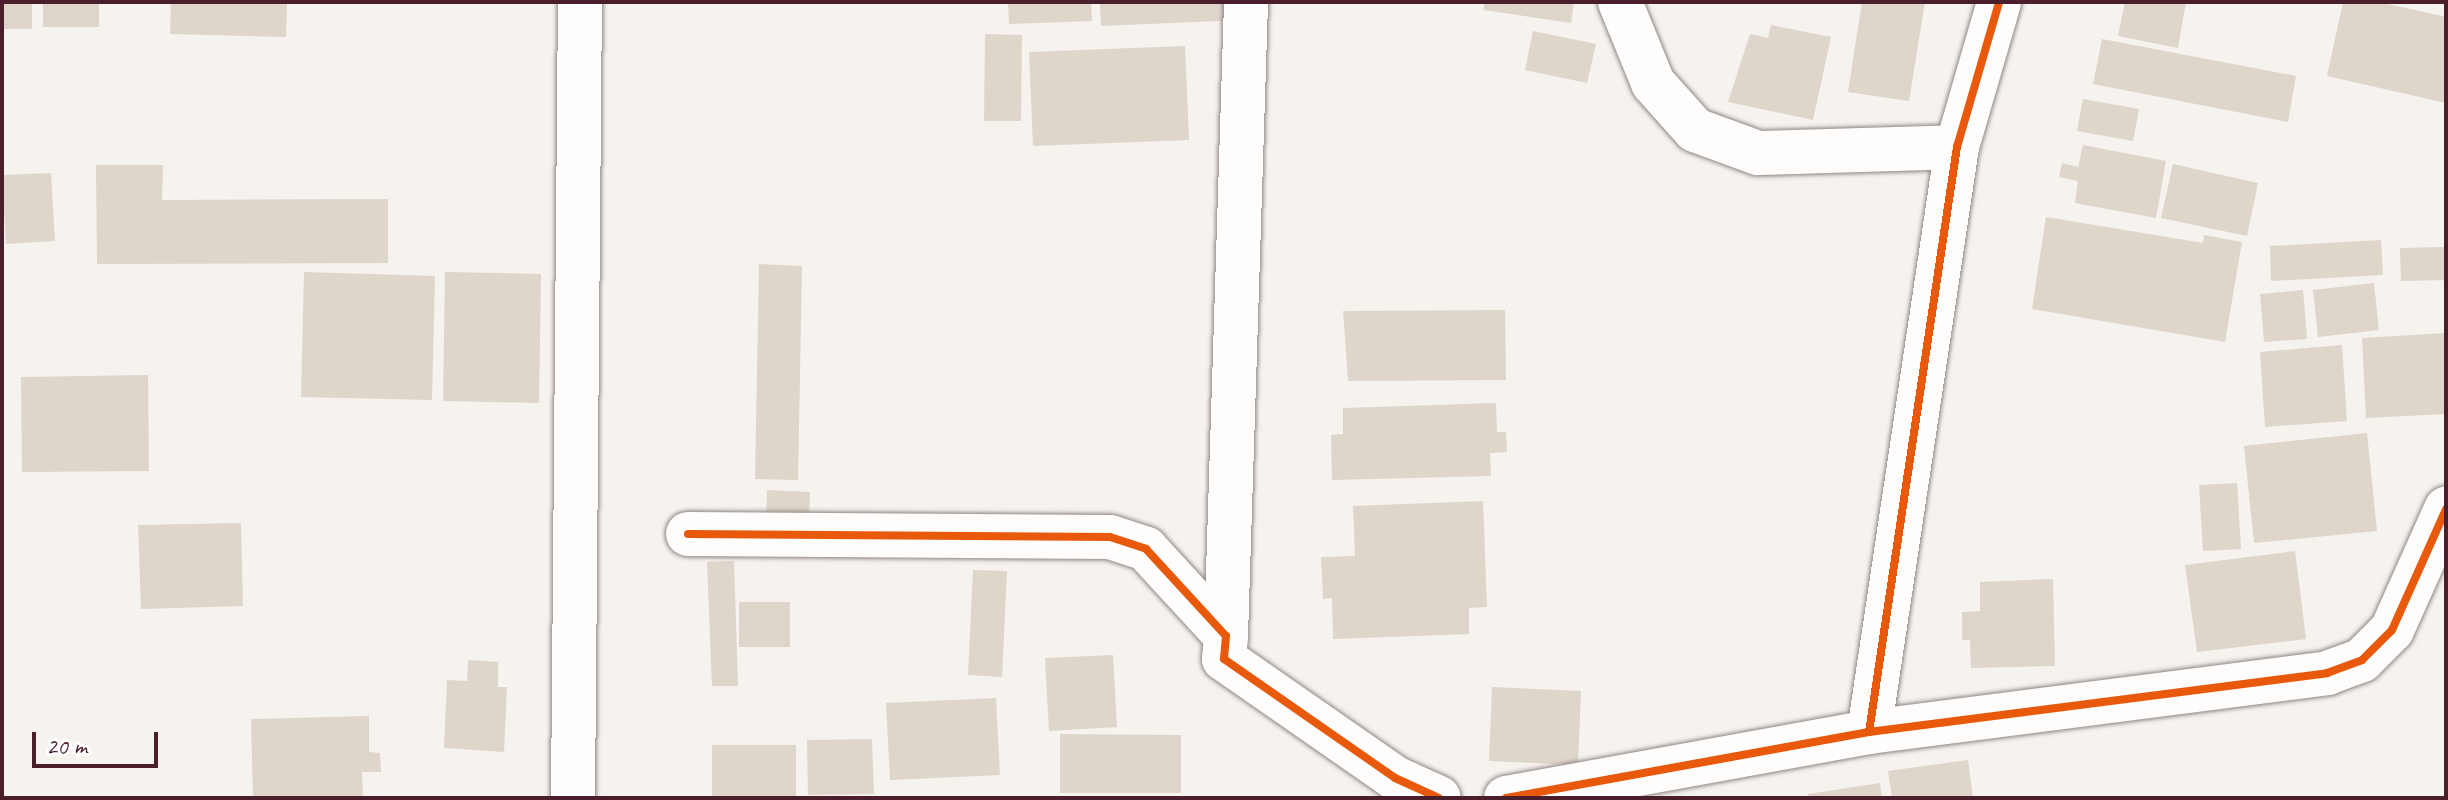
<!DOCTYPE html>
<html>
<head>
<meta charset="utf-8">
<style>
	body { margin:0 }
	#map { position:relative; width:2448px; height:800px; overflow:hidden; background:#f6f2ee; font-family:Caveat,sans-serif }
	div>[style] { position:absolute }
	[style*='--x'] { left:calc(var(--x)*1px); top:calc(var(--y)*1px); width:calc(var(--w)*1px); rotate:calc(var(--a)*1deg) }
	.building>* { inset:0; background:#ded5cb }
	.roads { filter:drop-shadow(0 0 2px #908686) drop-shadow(0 0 2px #908686) }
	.minor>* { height:44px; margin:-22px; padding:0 22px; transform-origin:22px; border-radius:22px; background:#fefdfc }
	.major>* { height:44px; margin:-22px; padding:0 22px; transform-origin:22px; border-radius:22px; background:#fefdfc }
	.cycleway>* { height:8px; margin:-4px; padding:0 4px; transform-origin:4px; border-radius:4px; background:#e8590c }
	span { translate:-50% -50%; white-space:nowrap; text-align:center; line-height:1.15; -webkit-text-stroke:7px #fff; paint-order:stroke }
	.frame { position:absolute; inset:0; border:4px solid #4a1f2b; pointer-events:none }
	.scale { position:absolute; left:32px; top:732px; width:126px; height:36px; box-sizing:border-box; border:4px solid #4a1f2b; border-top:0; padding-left:10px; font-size:24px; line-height:28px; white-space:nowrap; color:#4a1f2b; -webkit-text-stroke:6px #fff; paint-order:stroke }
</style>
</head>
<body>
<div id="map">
	<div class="building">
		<i style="clip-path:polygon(2px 2px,32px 2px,32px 29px,2px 29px)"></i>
		<i style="clip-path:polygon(43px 2px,99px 2px,99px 27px,43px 27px)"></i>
		<i style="clip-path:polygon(171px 2px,287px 2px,286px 37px,170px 34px)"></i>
		<i style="clip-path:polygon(1008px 2px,1091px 2px,1092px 21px,1009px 24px)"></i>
		<i style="clip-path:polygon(1100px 2px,1240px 2px,1241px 20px,1101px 26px)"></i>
		<i style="clip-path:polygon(1485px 2px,1574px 2px,1571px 23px,1483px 10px)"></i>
		<i style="clip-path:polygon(1862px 2px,1925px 2px,1909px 101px,1848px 92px)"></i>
		<i style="clip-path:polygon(2125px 2px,2186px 2px,2178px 48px,2118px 36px)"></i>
		<i style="clip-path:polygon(2343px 2px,2379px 2px,2446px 17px,2446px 103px,2327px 76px)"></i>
		<i style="clip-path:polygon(1771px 25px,1831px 37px,1813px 120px,1728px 102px,1750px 34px,1768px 38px)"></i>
		<i style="clip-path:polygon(1533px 31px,1596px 44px,1587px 83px,1525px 70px)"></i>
		<i style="clip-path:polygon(985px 34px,1022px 35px,1021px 121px,984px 121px)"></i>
		<i style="clip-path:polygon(2102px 39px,2296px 76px,2288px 122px,2093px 84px)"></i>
		<i style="clip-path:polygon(1185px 46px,1189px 140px,1033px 146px,1029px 52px)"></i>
		<i style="clip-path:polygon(2083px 99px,2139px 109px,2133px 141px,2077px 131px)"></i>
		<i style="clip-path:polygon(2083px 145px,2166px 161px,2156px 218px,2075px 203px,2078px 181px,2059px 177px,2062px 163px,2078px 167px)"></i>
		<i style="clip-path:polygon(2173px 164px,2258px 183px,2247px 236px,2161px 218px)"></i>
		<i style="clip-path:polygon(96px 165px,163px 165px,162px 200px,388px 199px,388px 263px,97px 264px)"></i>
		<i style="clip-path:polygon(51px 173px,55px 241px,6px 244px,2px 175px)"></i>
		<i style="clip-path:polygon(2046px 217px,2203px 243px,2204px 235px,2242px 242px,2225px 342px,2032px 309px)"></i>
		<i style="clip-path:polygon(2381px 240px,2383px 275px,2271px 281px,2270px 246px)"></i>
		<i style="clip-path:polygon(2446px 247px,2446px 280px,2401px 281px,2400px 248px)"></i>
		<i style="clip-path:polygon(759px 264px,802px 266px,798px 480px,755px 479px)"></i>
		<i style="clip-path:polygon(304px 272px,435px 276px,432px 400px,301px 397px)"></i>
		<i style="clip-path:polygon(445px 272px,541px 274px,539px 403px,443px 401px)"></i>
		<i style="clip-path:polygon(2374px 283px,2379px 330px,2318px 337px,2313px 290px)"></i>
		<i style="clip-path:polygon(2303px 290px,2307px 339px,2264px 342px,2260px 294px)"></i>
		<i style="clip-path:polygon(1505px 310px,1506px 380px,1348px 381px,1343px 311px)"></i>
		<i style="clip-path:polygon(2446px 333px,2446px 414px,2366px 418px,2362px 338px)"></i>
		<i style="clip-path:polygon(2342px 345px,2347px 421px,2265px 427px,2260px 352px)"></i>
		<i style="clip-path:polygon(148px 375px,149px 471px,22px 472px,21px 377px)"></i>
		<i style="clip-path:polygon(1496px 403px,1497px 432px,1506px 432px,1507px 452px,1490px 453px,1491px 476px,1332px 480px,1331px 435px,1343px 434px,1343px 408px)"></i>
		<i style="clip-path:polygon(2367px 433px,2377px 531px,2254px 543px,2244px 446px)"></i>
		<i style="clip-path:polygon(2237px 483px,2241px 549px,2203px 551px,2199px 485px)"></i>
		<i style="clip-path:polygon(767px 490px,810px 492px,809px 523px,766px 522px)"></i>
		<i style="clip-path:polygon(1483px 501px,1487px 607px,1469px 608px,1469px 634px,1333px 639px,1332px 598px,1323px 599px,1321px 557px,1355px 556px,1353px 506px)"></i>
		<i style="clip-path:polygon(241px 523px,243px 606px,141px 609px,138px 525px)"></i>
		<i style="clip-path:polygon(2295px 551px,2306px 639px,2197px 652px,2185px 565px)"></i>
		<i style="clip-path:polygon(734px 561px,738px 686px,712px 686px,707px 562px)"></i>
		<i style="clip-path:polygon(973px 570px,1007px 571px,1002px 677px,968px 675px)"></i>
		<i style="clip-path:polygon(2053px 579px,2055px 666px,1971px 668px,1970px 640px,1962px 640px,1962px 612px,1980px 611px,1980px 582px)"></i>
		<i style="clip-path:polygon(739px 602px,790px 602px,790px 647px,739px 647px)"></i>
		<i style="clip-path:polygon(1113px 655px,1117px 727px,1049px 731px,1045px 658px)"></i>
		<i style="clip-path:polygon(468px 660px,498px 662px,498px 687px,507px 687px,504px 752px,444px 748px,447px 680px,467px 681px)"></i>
		<i style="clip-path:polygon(1492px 687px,1581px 691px,1578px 765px,1489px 761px)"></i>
		<i style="clip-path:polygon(996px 698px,1000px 775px,890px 780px,886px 703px)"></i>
		<i style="clip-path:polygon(369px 716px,369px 752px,380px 753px,381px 772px,362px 772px,363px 798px,253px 798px,251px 719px)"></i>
		<i style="clip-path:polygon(1060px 734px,1181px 735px,1181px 793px,1060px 793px)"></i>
		<i style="clip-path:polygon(872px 739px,874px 794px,808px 795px,807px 740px)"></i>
		<i style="clip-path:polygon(712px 745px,796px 745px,796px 798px,712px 798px)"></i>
		<i style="clip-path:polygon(1968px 760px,1973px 798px,1892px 798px,1888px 771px)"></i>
		<i style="clip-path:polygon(1880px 783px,1882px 798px,1808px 798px,1808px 794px)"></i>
	</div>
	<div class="roads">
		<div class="minor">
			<i style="--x:1620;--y:2;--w:87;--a:67.8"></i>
			<i style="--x:1653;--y:83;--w:63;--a:48.2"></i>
			<i style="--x:1695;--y:130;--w:67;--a:20.1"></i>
			<i style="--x:1758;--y:153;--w:199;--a:-1.7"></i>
			<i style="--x:688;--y:534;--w:422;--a:0.4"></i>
			<i style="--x:1110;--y:537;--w:38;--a:18"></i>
			<i style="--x:1146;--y:549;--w:118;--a:47.4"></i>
			<i style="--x:1226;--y:636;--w:23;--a:95"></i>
			<i style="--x:1224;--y:659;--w:208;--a:34.8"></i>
			<i style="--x:1395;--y:778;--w:48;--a:24.4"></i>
			<i style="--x:1226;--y:636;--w:634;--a:-88.19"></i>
			<i style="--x:1869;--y:732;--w:592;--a:-81.45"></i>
			<i style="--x:1957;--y:147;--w:151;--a:-73.8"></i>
			<i style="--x:1506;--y:798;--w:369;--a:-10.3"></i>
			<i style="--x:1869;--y:732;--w:462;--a:-7.3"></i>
			<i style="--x:2327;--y:673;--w:37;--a:-20"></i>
			<i style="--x:2362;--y:660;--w:42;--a:-45"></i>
			<i style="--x:2392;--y:630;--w:133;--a:-65.9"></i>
		</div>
		<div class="major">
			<i style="--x:573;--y:798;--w:796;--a:-89.5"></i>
		</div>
	</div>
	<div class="cycleway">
		<i style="--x:688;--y:534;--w:422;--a:0.4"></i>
		<i style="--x:1110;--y:537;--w:38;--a:18"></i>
		<i style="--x:1146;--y:549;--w:118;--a:47.4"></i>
		<i style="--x:1226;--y:636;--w:23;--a:95"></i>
		<i style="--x:1224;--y:659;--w:208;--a:34.8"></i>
		<i style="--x:1395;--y:778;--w:48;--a:24.4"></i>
		<i style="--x:1869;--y:732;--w:592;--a:-81.45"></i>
		<i style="--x:1957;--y:147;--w:151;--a:-73.8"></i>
		<i style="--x:1506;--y:798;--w:369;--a:-10.3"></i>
		<i style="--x:1869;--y:732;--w:462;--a:-7.3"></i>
		<i style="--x:2327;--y:673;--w:37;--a:-20"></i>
		<i style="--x:2362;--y:660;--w:42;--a:-45"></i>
		<i style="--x:2392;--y:630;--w:133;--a:-65.9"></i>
	</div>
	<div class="frame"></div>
	<div class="scale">20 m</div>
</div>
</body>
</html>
